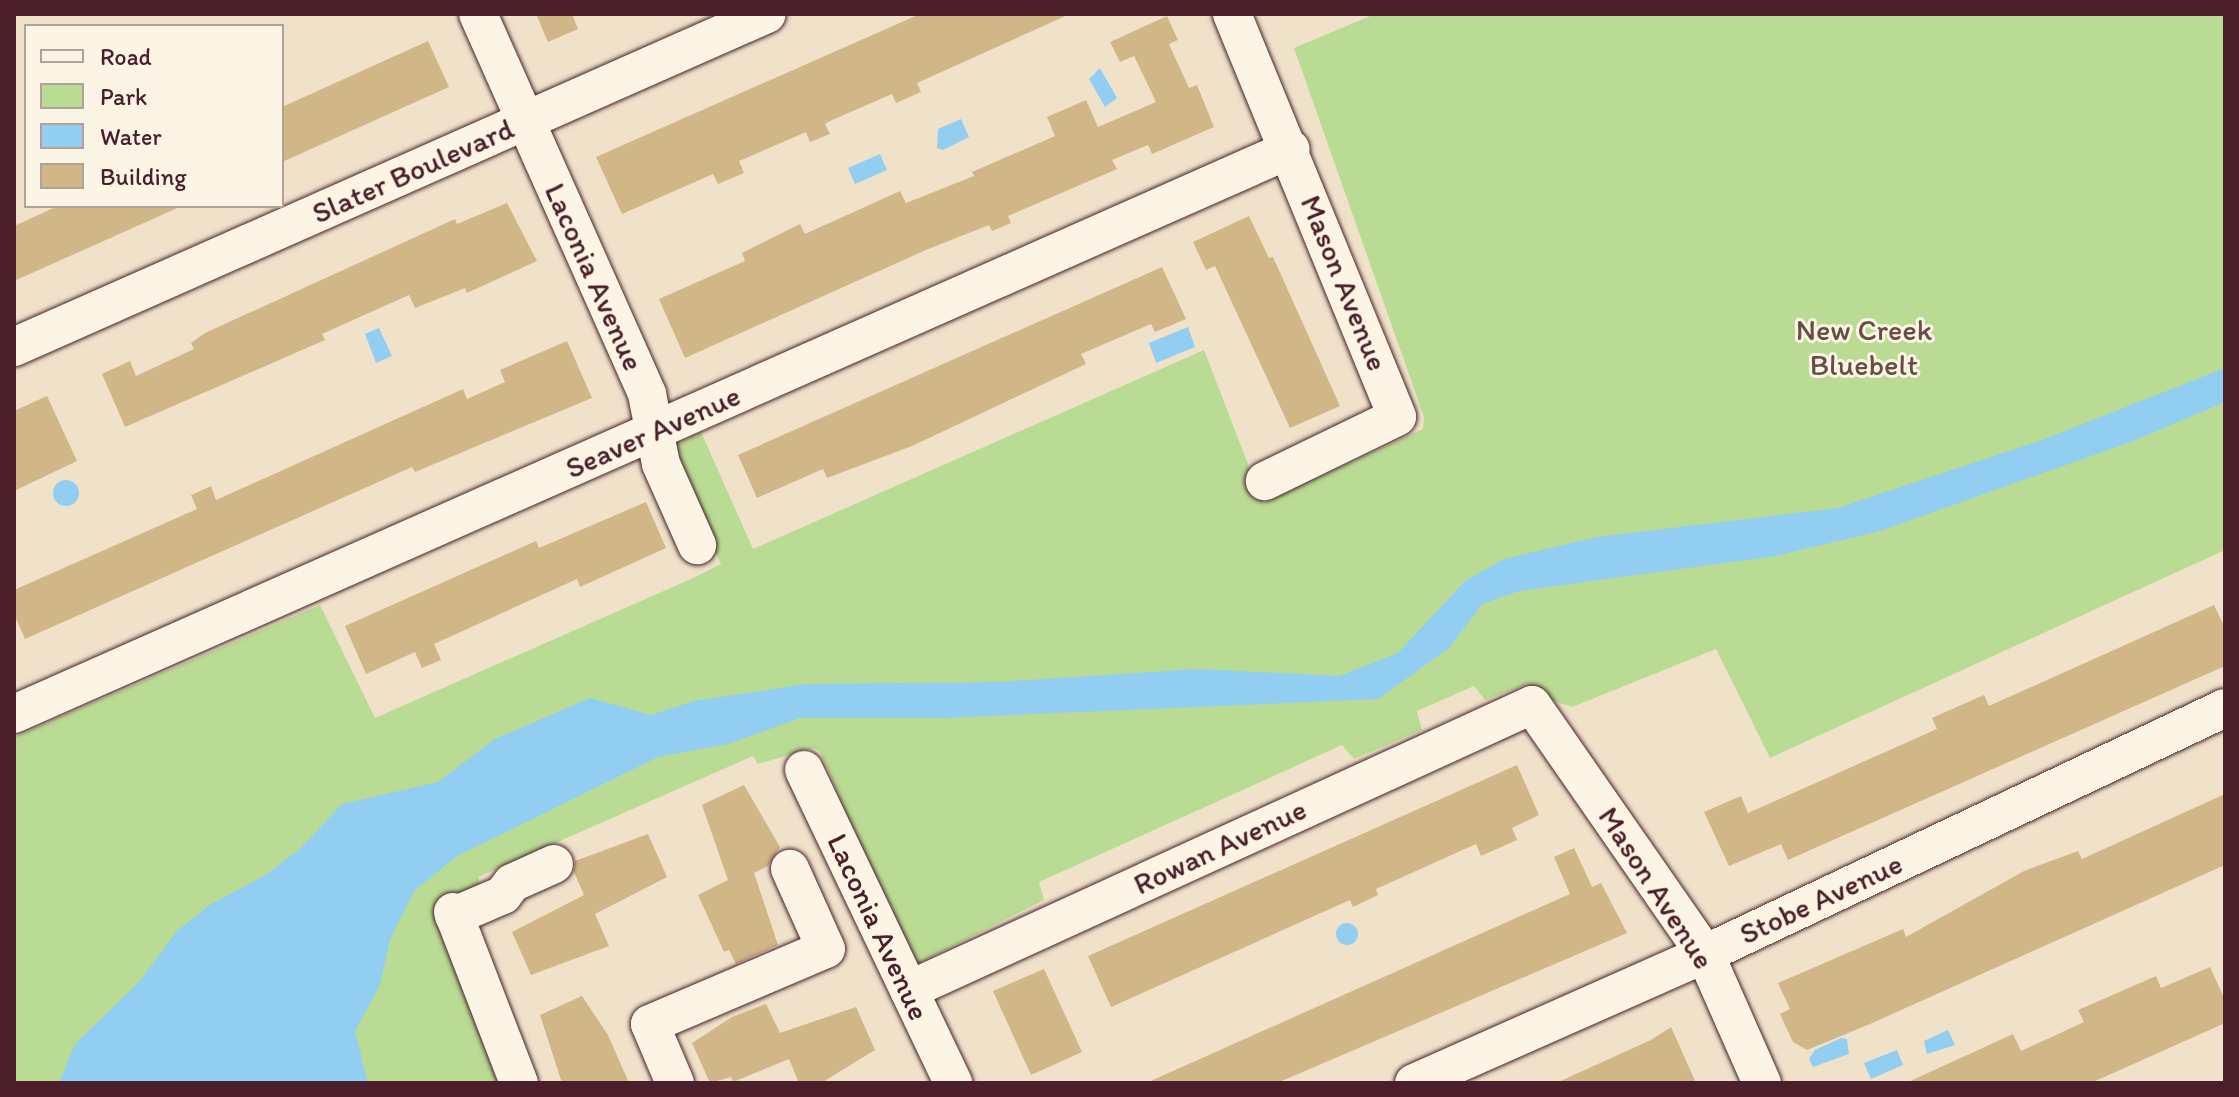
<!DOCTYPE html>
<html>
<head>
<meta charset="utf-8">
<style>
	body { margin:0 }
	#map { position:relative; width:2239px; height:1097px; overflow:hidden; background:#efe2c9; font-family:Itim,sans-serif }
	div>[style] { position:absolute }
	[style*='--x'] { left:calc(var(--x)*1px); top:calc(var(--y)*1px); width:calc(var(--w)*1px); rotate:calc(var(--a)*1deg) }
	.green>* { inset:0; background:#b9db94 }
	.water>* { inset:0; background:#91cef2 }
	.round { border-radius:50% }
	.building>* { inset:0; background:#d1b787 }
	.roads { filter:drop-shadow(0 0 2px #4a1f2b) drop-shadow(0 0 2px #4a1f2b) }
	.minor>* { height:38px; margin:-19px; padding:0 19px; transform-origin:19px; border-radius:19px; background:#fcf5e5 }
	span { translate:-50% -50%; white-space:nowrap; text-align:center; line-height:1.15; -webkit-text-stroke:6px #fcf5e5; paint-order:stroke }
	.street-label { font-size:30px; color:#4a1f2b }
	.park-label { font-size:30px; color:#664e45 }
	.frame { position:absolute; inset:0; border:16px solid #4a1f2b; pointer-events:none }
	.legend { position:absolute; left:24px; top:24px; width:260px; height:184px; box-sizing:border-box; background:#fcf5e5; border:2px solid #b59f9b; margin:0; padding:10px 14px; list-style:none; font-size:24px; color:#4a1f2b }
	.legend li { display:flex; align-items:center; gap:16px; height:40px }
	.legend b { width:40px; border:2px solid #b59f9b }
</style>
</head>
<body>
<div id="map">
	<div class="green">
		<i style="clip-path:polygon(1375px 14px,2225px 14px,2225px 550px,1770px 758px,1716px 649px,1572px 707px,1536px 695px,1527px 684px,1485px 700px,1474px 686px,1417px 711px,1422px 730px,1354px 759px,1342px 745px,1039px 882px,1044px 900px,919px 963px,901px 944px,820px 751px,813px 748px,758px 764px,753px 756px,478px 877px,483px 892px,440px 925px,498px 1083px,14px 1083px,14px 737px,320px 605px,375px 718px,691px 579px,721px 564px,669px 453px,672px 446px,701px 432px,753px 549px,1204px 350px,1263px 503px,1423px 429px,1424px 417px,1294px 48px)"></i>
	</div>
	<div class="water">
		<i style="clip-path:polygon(1100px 68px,1117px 98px,1105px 107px,1089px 79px)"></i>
		<i style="clip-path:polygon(961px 119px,969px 137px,943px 150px,937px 148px,938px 129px)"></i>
		<i style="clip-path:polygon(880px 154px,887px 170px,855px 184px,848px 168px)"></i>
		<i style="clip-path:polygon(1188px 327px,1195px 347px,1156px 363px,1149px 343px)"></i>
		<i style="clip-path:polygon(379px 328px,392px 356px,376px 363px,365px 334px)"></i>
		<i style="clip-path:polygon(2225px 368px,2225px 402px,2133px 441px,1880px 531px,1776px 556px,1519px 591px,1482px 604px,1449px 648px,1378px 699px,944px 718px,800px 718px,728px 744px,658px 757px,457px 856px,414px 891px,390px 939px,380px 985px,355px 1031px,368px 1083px,59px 1083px,75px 1044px,139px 982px,177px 931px,211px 904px,266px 875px,302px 847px,342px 804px,438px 782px,495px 739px,590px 698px,651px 715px,694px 701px,806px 684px,998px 682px,1198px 669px,1339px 676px,1398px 653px,1465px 581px,1504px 559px,1597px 537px,1838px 508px,2042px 440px)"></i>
		<i class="round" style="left:53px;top:480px;width:26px;height:26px"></i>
		<i class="round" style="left:1336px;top:923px;width:22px;height:22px"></i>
		<i style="clip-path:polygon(1948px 1030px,1955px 1045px,1927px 1054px,1924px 1041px)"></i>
		<i style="clip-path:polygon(1841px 1038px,1847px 1039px,1849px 1054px,1813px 1067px,1809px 1059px,1815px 1050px)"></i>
		<i style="clip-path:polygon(1897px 1050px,1903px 1065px,1871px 1079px,1864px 1063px)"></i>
	</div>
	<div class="building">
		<i style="clip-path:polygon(536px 14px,572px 14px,578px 29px,548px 42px)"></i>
		<i style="clip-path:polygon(920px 14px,1070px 14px,917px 83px,921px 92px,896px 103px,892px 94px,830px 121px,825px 124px,830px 134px,810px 142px,806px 132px,739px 161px,744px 173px,718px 184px,713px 174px,622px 214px,596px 157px)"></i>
		<i style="clip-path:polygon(1167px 16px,1178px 40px,1169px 44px,1189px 88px,1197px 85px,1214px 127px,1152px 154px,1148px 145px,1112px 160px,1117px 169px,1008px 216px,1011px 223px,992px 231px,989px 225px,926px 250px,685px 358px,659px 299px,745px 261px,742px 253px,800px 224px,805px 234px,900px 191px,906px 203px,974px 176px,972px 172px,1055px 136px,1047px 117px,1086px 100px,1098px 127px,1156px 102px,1134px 56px,1120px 62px,1110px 42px)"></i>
		<i style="clip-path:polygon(428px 41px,449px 87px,282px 162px,282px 107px)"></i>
		<i style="clip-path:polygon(507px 203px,537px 261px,467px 293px,465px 288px,415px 308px,409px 295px,391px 303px,322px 334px,325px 340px,125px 427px,102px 374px,130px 361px,136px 376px,194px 349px,191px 343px,205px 333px,455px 219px,457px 224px)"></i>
		<i style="clip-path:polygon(58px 206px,182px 206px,14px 281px,14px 226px)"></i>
		<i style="clip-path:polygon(1249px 216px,1269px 258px,1273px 257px,1340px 406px,1290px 428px,1215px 266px,1206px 270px,1193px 242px)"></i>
		<i style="clip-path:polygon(1162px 267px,1186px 319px,1155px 332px,1151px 324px,1081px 354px,1086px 364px,912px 446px,827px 478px,823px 469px,757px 498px,738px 455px)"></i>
		<i style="clip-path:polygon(567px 341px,592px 398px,415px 472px,412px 467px,25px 639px,14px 614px,14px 590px,197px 509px,191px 495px,211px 486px,216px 500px,463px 389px,467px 399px,505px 382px,500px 370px)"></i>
		<i style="clip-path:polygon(47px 396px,77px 461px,14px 491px,14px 411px)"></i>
		<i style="clip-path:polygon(646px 502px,666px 548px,580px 587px,577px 579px,434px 644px,441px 660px,422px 668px,415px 652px,366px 674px,345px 626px,536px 541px,539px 548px)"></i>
		<i style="clip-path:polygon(2214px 605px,2225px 628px,2225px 666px,1788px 860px,1781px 844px,1729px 866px,1704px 812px,1741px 796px,1748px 813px,1937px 729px,1932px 718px,1984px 695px,1989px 706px)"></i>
		<i style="clip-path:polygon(1517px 765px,1539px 815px,1512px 828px,1517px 840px,1481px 856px,1476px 844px,1376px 889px,1378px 895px,1353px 907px,1350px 900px,1111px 1007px,1088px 956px)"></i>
		<i style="clip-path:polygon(744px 785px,780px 847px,768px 866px,754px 873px,778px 945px,736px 964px,729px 950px,724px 952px,698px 895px,728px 880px,702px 805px)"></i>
		<i style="clip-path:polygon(2225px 794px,2225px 865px,1870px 1024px,1807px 1050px,1793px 1042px,1780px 1014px,1790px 1009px,1778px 983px,1903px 929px,1906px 937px,2024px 871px,2078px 851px,2082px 859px)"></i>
		<i style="clip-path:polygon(648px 834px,667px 877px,595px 914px,609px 946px,531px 975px,512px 932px,584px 895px,574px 872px,575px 861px)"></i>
		<i style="clip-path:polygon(1574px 848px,1592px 887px,1601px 883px,1627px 933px,1277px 1083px,1146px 1083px,1570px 894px,1554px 857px)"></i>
		<i style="clip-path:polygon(2210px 967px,2225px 1000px,2225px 1023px,2091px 1083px,1906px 1083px,2013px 1034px,2021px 1051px,2084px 1022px,2078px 1010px,2108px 997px,2156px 976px,2161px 988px)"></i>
		<i style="clip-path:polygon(1044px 969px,1082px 1052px,1031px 1075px,993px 991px)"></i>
		<i style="clip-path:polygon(582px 996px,608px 1035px,629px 1083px,562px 1083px,540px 1015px)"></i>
		<i style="clip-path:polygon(766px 1004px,780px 1033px,856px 1007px,875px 1050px,821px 1083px,799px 1083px,789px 1059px,733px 1082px,731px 1077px,710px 1083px,692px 1043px,732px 1017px)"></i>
		<i style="clip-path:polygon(1671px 1027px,1696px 1083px,1556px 1083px,1651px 1040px)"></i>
	</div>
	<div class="roads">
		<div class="minor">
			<i style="--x:478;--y:14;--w:416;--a:66"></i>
			<i style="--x:647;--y:394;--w:71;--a:78.7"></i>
			<i style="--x:661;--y:464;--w:89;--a:66"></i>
			<i style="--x:1232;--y:14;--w:435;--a:67.7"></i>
			<i style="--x:1397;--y:417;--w:147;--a:154.1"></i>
			<i style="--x:14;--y:347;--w:823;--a:-23.86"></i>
			<i style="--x:14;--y:714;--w:1396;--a:-23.87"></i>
			<i style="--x:804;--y:770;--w:347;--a:64.5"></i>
			<i style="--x:453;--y:912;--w:183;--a:68.9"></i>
			<i style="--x:454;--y:916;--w:53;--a:-23.2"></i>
			<i style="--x:503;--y:895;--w:15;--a:-53"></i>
			<i style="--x:512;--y:883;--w:46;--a:-24.3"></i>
			<i style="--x:909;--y:990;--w:685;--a:-24.58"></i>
			<i style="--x:1532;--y:705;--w:303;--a:55.2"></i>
			<i style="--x:1705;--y:954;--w:141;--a:66.2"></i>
			<i style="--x:675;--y:1083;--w:64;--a:-113"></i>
			<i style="--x:650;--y:1024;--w:191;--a:-23.1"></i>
			<i style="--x:826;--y:949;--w:88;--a:-114.2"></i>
			<i style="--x:1414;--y:1083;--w:318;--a:-23.9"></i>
			<i style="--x:1705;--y:954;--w:575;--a:-25.32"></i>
		</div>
	</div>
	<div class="street-label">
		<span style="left:413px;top:171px;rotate:-24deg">Slater Boulevard</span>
		<span style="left:594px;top:277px;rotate:66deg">Laconia Avenue</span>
		<span style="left:1344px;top:283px;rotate:68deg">Mason Avenue</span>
		<span style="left:653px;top:432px;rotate:-24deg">Seaver Avenue</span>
		<span style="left:1220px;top:847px;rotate:-25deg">Rowan Avenue</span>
		<span style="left:1656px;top:888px;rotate:57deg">Mason Avenue</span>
		<span style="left:1821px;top:899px;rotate:-25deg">Stobe Avenue</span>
		<span style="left:878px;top:927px;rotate:65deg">Laconia Avenue</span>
	</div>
	<div class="park-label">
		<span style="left:1864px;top:347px">New Creek<br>Bluebelt</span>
	</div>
	<div class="frame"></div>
	<ul class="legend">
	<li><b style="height:10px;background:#fcf5e5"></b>Road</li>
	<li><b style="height:22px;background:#b9db94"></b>Park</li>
	<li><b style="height:22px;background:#91cef2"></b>Water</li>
	<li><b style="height:22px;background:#d1b787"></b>Building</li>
	</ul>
</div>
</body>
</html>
